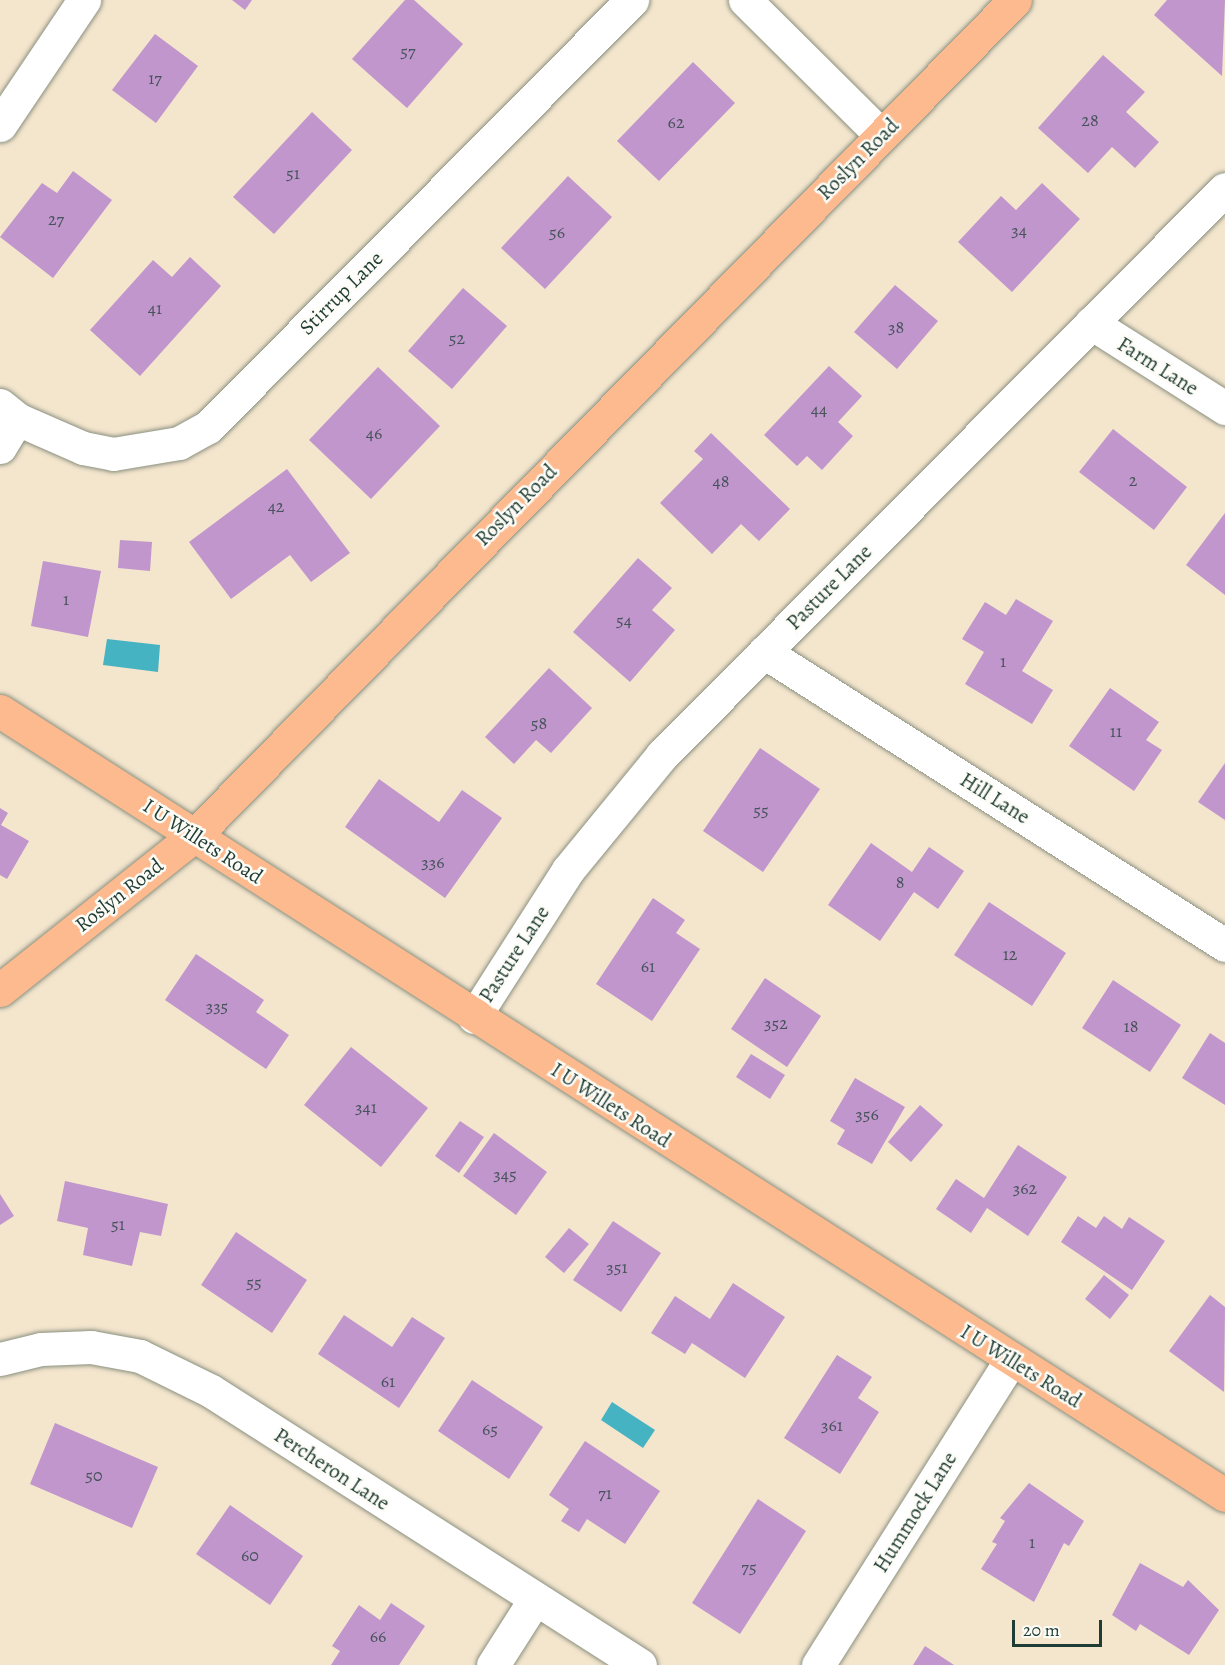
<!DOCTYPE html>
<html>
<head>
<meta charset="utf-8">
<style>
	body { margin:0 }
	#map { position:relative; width:1225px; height:1665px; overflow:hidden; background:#f4e5cd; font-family:Alegreya,serif }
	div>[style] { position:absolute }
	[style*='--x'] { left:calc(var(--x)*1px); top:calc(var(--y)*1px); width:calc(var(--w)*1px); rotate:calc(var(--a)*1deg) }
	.water>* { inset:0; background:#46b3c3 }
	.building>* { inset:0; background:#c096cd }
	.roads { filter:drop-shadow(0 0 2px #8a9180) drop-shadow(0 0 2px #8a9180) }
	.minor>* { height:33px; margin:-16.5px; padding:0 16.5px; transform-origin:16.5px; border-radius:16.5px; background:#fff }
	.major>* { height:33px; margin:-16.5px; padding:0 16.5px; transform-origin:16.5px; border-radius:16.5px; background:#fcba8e }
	span { translate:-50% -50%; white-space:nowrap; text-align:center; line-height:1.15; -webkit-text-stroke:5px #fdfcf7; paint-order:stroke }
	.number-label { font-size:18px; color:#47535a }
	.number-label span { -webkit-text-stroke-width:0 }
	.street-label { font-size:21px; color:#1f3d34 }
	.scale { position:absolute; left:1012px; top:1620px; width:90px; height:27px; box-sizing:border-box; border:3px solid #1f3d34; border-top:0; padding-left:8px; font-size:18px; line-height:21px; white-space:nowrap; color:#1f3d34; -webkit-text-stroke:4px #fdfcf7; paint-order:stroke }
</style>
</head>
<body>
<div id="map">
	<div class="water">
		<i style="clip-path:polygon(107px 639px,160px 645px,158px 672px,103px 665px)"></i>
		<i style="clip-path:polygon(612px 1402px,655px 1430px,643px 1448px,601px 1420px)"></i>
	</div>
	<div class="building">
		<i style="clip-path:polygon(232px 0,252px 0,245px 10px)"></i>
		<i style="clip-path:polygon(405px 0,414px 0,463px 44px,407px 108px,352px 59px)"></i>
		<i style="clip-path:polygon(1167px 0,1225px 0,1222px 76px,1154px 15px)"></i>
		<i style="clip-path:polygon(155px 34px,198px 66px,156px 123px,112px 90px)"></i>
		<i style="clip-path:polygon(1103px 55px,1145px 92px,1126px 112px,1159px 142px,1135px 168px,1112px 147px,1088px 173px,1038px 128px)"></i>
		<i style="clip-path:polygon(693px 62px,735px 103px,659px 181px,617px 141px)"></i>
		<i style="clip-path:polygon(312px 112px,352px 150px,274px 234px,233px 197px)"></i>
		<i style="clip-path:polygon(73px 171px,112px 200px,53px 278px,0 237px,42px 183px,57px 193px)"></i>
		<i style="clip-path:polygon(568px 176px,612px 217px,545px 289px,501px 248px)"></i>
		<i style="clip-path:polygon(1042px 183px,1080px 219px,1012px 292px,958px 242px,1001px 196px,1016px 210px)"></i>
		<i style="clip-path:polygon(190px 257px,221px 286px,140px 376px,90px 330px,153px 260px,172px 277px)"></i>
		<i style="clip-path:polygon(895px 285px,938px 321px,897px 369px,854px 332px)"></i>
		<i style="clip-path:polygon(463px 288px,507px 326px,452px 389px,408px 351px)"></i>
		<i style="clip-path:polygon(829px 366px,862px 396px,838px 422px,853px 436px,822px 470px,807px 456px,797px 466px,764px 435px)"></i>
		<i style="clip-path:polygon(378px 367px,440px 426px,371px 499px,309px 440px)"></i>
		<i style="clip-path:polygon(1113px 429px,1187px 487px,1154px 530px,1079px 472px)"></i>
		<i style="clip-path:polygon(711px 433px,790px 509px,759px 541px,741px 524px,712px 554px,660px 503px,703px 459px,694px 451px)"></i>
		<i style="clip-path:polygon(287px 469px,350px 553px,311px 582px,290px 555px,231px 599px,189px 542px)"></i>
		<i style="clip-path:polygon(1225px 513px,1225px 595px,1186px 565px)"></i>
		<i style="clip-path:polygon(120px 540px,152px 542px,150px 571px,118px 568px)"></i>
		<i style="clip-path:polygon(638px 558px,672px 588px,652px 610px,675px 630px,630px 682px,573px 632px)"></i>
		<i style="clip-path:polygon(43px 561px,101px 571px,88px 637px,31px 626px)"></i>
		<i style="clip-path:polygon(1016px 599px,1053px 621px,1022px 671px,1053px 690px,1032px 724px,965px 684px,984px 652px,962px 639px,985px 602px,1006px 615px)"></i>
		<i style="clip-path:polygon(549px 668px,592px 708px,551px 753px,536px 740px,514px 764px,485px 737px)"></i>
		<i style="clip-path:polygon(1110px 688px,1159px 722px,1146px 740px,1162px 750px,1134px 791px,1069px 746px)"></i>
		<i style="clip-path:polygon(760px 748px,820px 789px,763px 872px,703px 831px)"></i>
		<i style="clip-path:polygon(1225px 763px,1225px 820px,1198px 802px)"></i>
		<i style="clip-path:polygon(379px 779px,439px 822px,462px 790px,502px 818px,445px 898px,345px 827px)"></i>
		<i style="clip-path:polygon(0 808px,8px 813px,1px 825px,29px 841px,7px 879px,0 875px)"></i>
		<i style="clip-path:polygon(871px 843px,912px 872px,929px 847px,964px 871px,938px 909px,914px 892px,880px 941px,828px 905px)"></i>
		<i style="clip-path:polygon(653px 898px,685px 920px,676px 933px,700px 949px,652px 1021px,596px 984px)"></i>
		<i style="clip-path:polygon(989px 902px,1066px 953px,1032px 1006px,954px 955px)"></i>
		<i style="clip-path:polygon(196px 954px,264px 1000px,256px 1012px,289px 1035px,266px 1069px,165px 1000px)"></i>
		<i style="clip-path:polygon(765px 978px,821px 1016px,787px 1067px,731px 1029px)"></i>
		<i style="clip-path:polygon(1113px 980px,1181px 1025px,1150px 1072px,1082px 1028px)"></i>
		<i style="clip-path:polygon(1210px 1033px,1225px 1043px,1225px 1105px,1182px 1078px)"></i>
		<i style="clip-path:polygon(351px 1047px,428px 1108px,381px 1167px,304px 1105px)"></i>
		<i style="clip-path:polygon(751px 1054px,785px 1075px,770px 1099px,736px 1077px)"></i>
		<i style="clip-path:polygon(855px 1078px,905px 1107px,872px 1164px,837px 1144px,845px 1130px,830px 1121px)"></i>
		<i style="clip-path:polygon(920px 1105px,943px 1125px,911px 1162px,888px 1142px)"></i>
		<i style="clip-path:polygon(460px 1121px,484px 1137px,459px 1173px,435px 1156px)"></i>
		<i style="clip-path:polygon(494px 1133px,547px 1172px,516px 1215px,463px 1176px)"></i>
		<i style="clip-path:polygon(1018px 1145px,1067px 1177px,1028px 1236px,987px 1208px,971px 1233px,936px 1209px,956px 1179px,984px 1198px)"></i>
		<i style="clip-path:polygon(65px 1181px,168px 1204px,161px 1236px,140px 1232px,132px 1266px,83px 1255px,88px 1228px,57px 1221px)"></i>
		<i style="clip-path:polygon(0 1194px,14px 1216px,0 1225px)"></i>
		<i style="clip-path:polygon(1078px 1216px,1096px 1228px,1104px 1216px,1122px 1229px,1129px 1217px,1165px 1241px,1132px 1290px,1061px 1242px)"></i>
		<i style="clip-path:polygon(613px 1221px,661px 1253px,621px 1312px,573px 1280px)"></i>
		<i style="clip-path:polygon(569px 1228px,589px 1244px,564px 1273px,545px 1257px)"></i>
		<i style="clip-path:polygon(236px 1232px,307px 1280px,272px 1333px,201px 1285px)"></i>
		<i style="clip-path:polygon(1104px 1275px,1129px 1295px,1110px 1319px,1085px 1299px)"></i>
		<i style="clip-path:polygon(733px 1283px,785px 1317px,745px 1378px,692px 1343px,685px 1354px,651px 1333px,675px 1296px,710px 1319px)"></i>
		<i style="clip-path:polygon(1210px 1295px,1225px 1307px,1224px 1392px,1169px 1351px)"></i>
		<i style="clip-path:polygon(344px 1315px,392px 1347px,412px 1317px,445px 1338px,399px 1408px,318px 1354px)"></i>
		<i style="clip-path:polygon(837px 1355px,872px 1377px,858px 1398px,879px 1412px,840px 1474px,784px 1438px)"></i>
		<i style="clip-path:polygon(472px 1380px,543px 1427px,509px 1479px,438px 1431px)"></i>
		<i style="clip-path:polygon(55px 1423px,158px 1467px,132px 1528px,30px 1484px)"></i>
		<i style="clip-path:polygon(585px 1441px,660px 1491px,625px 1544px,587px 1519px,579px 1532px,561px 1521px,569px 1509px,549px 1495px)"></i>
		<i style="clip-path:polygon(1029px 1483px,1084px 1521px,1069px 1546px,1064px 1543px,1034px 1602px,981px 1569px,997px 1544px,992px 1542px,1005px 1521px,1000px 1518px)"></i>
		<i style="clip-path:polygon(758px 1499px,806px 1531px,740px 1634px,692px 1603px)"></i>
		<i style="clip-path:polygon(230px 1505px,303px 1556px,270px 1605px,196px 1554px)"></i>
		<i style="clip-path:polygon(1140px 1563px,1183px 1587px,1188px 1580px,1219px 1610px,1189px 1655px,1140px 1624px,1136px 1631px,1112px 1615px)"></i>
		<i style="clip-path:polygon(391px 1603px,425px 1626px,399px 1665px,331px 1665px,340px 1651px,332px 1646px,359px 1605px,380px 1620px)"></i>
		<i style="clip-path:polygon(925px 1646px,954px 1665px,913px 1665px)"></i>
	</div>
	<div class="roads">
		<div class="minor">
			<i style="--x:745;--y:0;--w:192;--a:44.8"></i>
			<i style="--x:0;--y:125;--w:151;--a:-56.1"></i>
			<i style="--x:1091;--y:323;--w:159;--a:32.4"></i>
			<i style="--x:0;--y:405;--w:22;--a:39"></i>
			<i style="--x:17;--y:419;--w:72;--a:23.7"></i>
			<i style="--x:83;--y:448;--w:31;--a:11"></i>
			<i style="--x:113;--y:454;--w:67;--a:-9.5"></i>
			<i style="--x:179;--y:443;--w:33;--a:-29"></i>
			<i style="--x:208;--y:427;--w:602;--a:-45.2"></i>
			<i style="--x:0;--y:447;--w:33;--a:-59"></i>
			<i style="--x:764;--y:652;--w:546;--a:32.44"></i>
			<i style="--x:474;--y:1017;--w:174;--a:-57.4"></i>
			<i style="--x:568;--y:870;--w:149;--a:-50.7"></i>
			<i style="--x:662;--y:755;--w:798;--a:-45.15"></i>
			<i style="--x:0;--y:1359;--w:42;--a:-13.7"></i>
			<i style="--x:41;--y:1349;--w:50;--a:-2.3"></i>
			<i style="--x:91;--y:1347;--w:50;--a:10.4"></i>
			<i style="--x:140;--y:1356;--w:79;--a:26.2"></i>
			<i style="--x:211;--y:1391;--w:509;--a:32.57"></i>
			<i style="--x:493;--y:1665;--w:78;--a:-57.5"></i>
			<i style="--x:818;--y:1665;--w:361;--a:-57.7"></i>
		</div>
		<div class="major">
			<i style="--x:0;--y:711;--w:1454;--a:32.62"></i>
			<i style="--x:0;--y:990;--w:249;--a:-38.5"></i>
			<i style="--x:195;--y:835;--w:1170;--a:-45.52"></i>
		</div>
	</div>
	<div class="number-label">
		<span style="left:408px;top:51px">57</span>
		<span style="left:155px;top:78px">17</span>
		<span style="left:1090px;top:120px">28</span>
		<span style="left:676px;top:122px">62</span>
		<span style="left:293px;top:173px">51</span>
		<span style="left:56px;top:219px">27</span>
		<span style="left:1019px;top:230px">34</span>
		<span style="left:557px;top:232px">56</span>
		<span style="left:155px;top:308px">41</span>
		<span style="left:896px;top:327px">38</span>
		<span style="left:457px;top:338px">52</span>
		<span style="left:819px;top:409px">44</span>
		<span style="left:374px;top:433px">46</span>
		<span style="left:1133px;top:480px">2</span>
		<span style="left:721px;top:481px">48</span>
		<span style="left:276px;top:506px">42</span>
		<span style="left:66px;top:599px">1</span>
		<span style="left:624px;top:620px">54</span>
		<span style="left:1003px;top:661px">1</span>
		<span style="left:539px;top:723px">58</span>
		<span style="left:1116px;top:731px">11</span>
		<span style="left:761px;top:810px">55</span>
		<span style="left:433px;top:862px">336</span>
		<span style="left:900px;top:882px">8</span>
		<span style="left:1010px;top:954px">12</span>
		<span style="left:648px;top:966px">61</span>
		<span style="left:217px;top:1006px">335</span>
		<span style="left:776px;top:1023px">352</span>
		<span style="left:1131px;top:1026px">18</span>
		<span style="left:366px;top:1107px">341</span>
		<span style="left:867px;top:1114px">356</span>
		<span style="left:505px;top:1174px">345</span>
		<span style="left:1025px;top:1188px">362</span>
		<span style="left:118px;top:1224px">51</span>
		<span style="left:617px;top:1267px">351</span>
		<span style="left:254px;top:1282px">55</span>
		<span style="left:388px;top:1381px">61</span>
		<span style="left:832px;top:1425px">361</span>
		<span style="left:490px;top:1429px">65</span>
		<span style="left:94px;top:1475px">50</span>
		<span style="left:605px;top:1493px">71</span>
		<span style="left:1032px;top:1542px">1</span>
		<span style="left:250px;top:1555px">60</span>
		<span style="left:749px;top:1567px">75</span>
		<span style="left:378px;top:1636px">66</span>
	</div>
	<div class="street-label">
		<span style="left:858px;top:159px;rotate:-45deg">Roslyn Road</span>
		<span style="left:341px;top:293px;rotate:-45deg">Stirrup Lane</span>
		<span style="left:1158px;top:366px;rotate:32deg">Farm Lane</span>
		<span style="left:516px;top:505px;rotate:-45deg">Roslyn Road</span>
		<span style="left:829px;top:587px;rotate:-45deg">Pasture Lane</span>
		<span style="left:995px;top:798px;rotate:32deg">Hill Lane</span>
		<span style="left:203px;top:841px;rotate:33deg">I U Willets Road</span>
		<span style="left:119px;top:895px;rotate:-38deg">Roslyn Road</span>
		<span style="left:514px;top:954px;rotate:-57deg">Pasture Lane</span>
		<span style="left:611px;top:1105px;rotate:33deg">I U Willets Road</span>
		<span style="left:1021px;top:1366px;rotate:32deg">I U Willets Road</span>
		<span style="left:332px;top:1469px;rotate:33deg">Percheron Lane</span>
		<span style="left:915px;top:1512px;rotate:-58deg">Hummock Lane</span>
	</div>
	<div class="scale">20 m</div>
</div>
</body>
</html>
